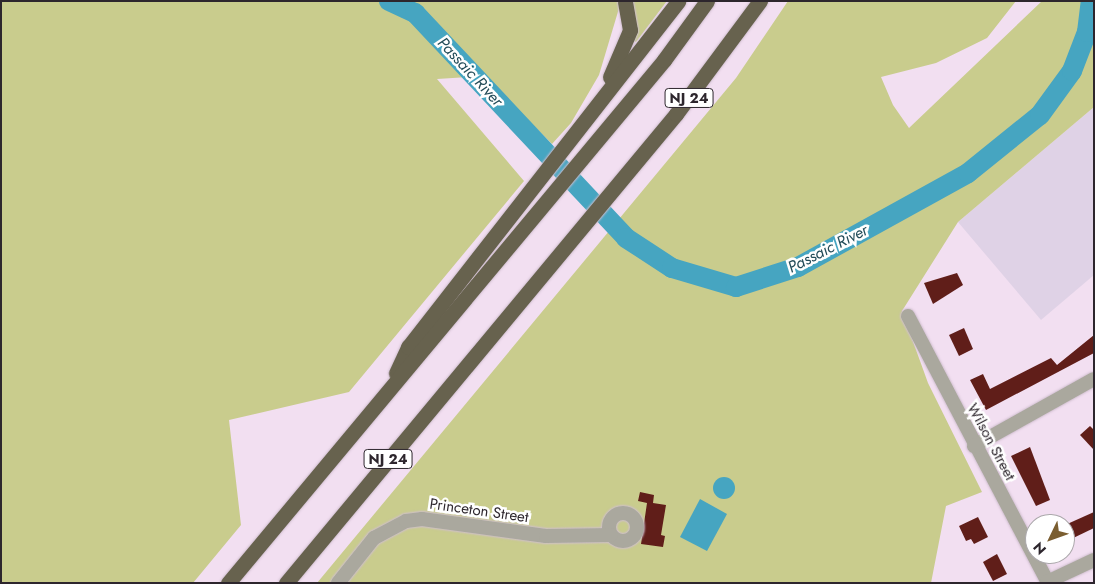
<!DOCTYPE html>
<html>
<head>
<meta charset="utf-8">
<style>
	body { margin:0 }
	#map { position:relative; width:1095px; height:584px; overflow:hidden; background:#f2dff1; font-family:Jost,sans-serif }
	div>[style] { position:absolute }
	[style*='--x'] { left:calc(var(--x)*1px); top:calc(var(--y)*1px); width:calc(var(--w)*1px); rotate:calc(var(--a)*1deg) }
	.commercial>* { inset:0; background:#dfd2e6 }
	.green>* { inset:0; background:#c9cc8d }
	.water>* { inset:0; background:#46a5c1 }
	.round { border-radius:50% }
	.river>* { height:20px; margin:-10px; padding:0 10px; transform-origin:10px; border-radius:10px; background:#46a5c1 }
	.building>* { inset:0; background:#601e19 }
	.roads { filter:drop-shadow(0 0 1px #cfbece) drop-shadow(0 0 1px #cfbece) }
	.minor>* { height:14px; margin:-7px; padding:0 7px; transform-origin:7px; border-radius:7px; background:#aaa89e }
	.minor>.ring { margin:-7px; padding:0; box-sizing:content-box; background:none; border:14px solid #aaa89e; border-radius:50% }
	.highway>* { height:15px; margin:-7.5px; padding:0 7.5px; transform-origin:7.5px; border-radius:7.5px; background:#67624e }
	span { translate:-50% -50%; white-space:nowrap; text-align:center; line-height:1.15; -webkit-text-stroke:5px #fff; paint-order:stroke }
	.shield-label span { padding:1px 4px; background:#fff; border:1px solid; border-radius:4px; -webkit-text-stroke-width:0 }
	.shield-label { font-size:14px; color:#2d262d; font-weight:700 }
	.street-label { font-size:15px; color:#2d262d }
	.water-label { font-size:16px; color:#234c59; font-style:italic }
	.frame { position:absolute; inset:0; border:2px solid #2d262d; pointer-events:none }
	.north { position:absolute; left:1025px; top:514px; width:50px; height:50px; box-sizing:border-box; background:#fff; border:1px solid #aba8ab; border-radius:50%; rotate:228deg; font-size:14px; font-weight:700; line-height:20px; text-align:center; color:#2d262d }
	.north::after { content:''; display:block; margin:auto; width:18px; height:22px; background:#7b5e31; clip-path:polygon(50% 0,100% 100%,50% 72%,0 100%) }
</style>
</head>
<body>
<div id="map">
	<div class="commercial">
		<i style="clip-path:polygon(1094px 107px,1094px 275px,1041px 320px,958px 222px)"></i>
	</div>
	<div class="green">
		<i style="clip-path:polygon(1px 1px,617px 1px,620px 5px,599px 75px,571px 123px,552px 144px,484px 76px,437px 79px,524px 181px,349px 392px,229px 420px,241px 525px,193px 583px,1px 583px)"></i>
		<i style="clip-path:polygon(633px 1px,667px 1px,636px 42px,633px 41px,636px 19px)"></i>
		<i style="clip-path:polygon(788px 1px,1016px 1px,987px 38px,936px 63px,881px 77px,893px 105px,909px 128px,1042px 1px,1094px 1px,1094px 107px,958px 222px,902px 311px,928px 383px,982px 492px,946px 506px,931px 583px,317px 583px,736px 78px)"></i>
	</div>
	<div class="water">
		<i class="round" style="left:713px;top:477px;width:22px;height:22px"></i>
		<i style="clip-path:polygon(700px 499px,727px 514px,707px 551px,680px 537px)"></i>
	</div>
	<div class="river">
		<i style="--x:389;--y:1;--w:29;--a:25"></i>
		<i style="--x:415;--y:13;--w:308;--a:46.8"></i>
		<i style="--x:626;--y:238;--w:55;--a:33.1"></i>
		<i style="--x:672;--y:268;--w:67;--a:16.5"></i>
		<i style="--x:736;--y:287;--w:65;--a:-17.9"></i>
		<i style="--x:798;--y:267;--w:194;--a:-28.9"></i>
		<i style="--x:968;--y:173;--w:92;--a:-38.9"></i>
		<i style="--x:1040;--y:115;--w:54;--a:-54"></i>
		<i style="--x:1072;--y:71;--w:42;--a:-69"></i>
		<i style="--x:1087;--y:32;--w:31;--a:-83"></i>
	</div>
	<div class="building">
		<i style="clip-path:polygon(957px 273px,963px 285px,933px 304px,924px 283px)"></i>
		<i style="clip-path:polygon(964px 328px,973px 349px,959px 356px,949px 335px)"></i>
		<i style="clip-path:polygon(1094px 335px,1094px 353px,986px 410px,970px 380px,983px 374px,990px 389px,1051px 358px,1057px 365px)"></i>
		<i style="clip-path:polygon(1090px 426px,1094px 430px,1094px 450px,1080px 435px)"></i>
		<i style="clip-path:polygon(1030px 447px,1050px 500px,1036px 506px,1011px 456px)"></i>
		<i style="clip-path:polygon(640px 492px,654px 495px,653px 503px,666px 505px,661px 535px,665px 536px,663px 547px,641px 544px,647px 503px,638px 501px)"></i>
		<i style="clip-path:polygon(1094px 512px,1094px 528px,1067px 541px,1065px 525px)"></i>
		<i style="clip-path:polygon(978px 517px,988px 537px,974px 544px,971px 539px,966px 541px,959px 526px)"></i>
		<i style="clip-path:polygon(997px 554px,1007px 574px,993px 581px,983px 562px)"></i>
	</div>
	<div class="roads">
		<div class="minor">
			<i style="--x:908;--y:316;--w:301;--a:62.3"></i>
			<i style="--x:974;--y:446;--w:137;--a:-29.2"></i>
			<i class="ring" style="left:609px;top:513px;width:14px;height:14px"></i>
			<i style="--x:1047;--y:582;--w:52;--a:-25.1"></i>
			<i style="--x:338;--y:583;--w:58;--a:-51.3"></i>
			<i style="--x:374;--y:538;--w:36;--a:-28"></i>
			<i style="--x:406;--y:521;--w:16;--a:-7"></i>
			<i style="--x:422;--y:519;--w:125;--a:7.8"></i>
			<i style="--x:546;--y:536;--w:65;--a:-0.9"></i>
		</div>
		<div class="highway">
			<i style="--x:610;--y:77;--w:51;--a:-66.9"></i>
			<i style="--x:630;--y:30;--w:29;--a:-100"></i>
			<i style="--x:396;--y:373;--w:29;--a:-65"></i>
			<i style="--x:408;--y:347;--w:439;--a:-52"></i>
			<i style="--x:228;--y:583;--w:681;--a:-50.18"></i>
			<i style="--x:664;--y:60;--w:73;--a:-53.9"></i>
			<i style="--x:286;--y:583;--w:610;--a:-50.25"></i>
			<i style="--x:676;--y:114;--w:141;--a:-53.4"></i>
		</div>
	</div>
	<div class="shield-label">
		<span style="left:689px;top:98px">NJ 24</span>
		<span style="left:388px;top:459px">NJ 24</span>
	</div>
	<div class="street-label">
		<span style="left:991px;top:442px;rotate:62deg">Wilson Street</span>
		<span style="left:479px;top:511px;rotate:8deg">Princeton Street</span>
	</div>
	<div class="water-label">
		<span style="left:470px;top:72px;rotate:47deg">Passaic River</span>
		<span style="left:828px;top:249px;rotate:-27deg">Passaic River</span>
	</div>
	<div class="frame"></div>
	<div class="north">N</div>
</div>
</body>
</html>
